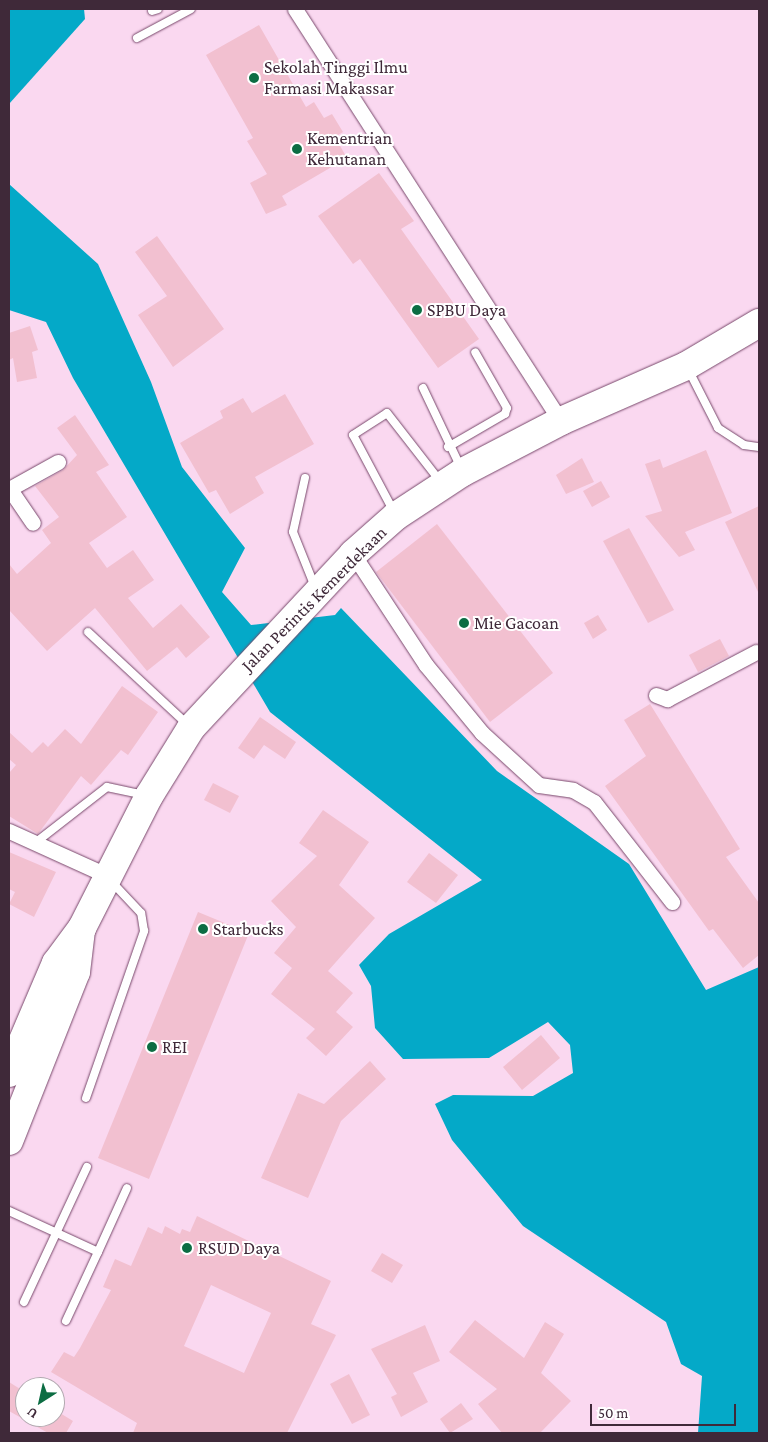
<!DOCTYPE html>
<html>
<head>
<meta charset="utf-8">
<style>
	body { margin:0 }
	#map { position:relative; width:768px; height:1442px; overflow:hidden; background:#fad8f0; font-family:"Crimson Pro",serif }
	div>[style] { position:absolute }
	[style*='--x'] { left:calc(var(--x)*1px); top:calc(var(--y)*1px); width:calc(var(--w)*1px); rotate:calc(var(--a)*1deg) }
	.water>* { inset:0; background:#04a9c8 }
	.building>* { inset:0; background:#f2c0d0 }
	.roads { filter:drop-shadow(0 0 1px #78486b) drop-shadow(0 0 1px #78486b) }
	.lane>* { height:8px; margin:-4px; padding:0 4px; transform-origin:4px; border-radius:4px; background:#fff }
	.street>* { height:15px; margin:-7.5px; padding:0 7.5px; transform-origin:7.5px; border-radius:7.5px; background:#fff }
	.highway>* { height:28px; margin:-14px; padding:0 14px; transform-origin:14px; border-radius:14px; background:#fff }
	.dots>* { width:14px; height:14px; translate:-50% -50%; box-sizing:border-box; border:2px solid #fff; border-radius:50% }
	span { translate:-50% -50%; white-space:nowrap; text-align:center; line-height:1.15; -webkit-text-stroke:4px #fff; paint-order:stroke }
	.poi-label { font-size:18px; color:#3f2939 }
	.left { translate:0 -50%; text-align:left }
	.street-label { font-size:18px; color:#3f2939 }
	.frame { position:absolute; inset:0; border:10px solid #3f2939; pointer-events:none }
	.north { position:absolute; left:15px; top:1377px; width:50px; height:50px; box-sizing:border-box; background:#fff; border:1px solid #b2a9b0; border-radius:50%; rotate:215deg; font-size:14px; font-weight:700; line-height:20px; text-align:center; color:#3f2939 }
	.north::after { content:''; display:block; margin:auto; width:18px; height:22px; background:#0c6d43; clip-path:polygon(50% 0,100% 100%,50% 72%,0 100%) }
	.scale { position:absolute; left:590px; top:1404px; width:146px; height:22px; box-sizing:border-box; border:2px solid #3f2939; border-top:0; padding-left:6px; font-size:15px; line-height:18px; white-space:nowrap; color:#3f2939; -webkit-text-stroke:4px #fff; paint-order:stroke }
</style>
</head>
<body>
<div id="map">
	<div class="water">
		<i style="clip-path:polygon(9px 9px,84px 9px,85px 19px,9px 104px)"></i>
		<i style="clip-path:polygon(9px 184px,98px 264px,151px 382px,182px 467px,245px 548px,222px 592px,251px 625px,335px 615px,341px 608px,497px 771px,629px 864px,706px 990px,759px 967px,759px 1433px,698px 1433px,702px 1376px,681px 1364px,666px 1322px,523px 1226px,452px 1140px,435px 1104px,453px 1095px,533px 1096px,573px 1073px,570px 1045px,548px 1022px,489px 1058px,403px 1059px,375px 1028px,371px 986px,359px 965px,389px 934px,482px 880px,270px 712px,73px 378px,46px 322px,9px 310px)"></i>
	</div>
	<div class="building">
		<i style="clip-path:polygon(259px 25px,306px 107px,314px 102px,324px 118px,332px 114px,343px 132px,335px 137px,347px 158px,282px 196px,287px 205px,266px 214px,250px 183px,267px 174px,247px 141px,253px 138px,206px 55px)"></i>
		<i style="clip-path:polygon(379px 173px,414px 221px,401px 229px,479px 339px,438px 368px,360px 259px,353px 264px,318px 216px)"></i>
		<i style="clip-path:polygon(157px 236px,224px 329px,173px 367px,138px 315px,167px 296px,135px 252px)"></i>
		<i style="clip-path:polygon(30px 326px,38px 350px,32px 352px,37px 378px,17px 382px,13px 358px,9px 360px,9px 333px)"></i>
		<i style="clip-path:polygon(285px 394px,314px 444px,255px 477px,264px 493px,230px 514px,216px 490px,209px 493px,180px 443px,223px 418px,220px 411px,243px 398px,252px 413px)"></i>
		<i style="clip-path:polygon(75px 415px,109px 465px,96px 472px,127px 517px,89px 543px,107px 568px,133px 550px,154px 580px,128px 598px,153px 628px,181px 604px,210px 637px,186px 658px,177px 647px,147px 671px,95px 608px,47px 651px,9px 610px,9px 564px,17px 574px,51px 543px,42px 530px,59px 517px,35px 486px,63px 470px,77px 455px,57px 428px)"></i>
		<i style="clip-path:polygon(706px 450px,732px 513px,685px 532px,695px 550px,679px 557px,645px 516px,662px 511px,645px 464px,660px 459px,663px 468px)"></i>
		<i style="clip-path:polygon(582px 458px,594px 482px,566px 494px,556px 475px)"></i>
		<i style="clip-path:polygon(601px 481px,610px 497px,592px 507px,583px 491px)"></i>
		<i style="clip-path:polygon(759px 506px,759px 594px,725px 522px)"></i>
		<i style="clip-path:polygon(437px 524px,553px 673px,490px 722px,376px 572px)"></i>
		<i style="clip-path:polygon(629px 528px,674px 610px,648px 623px,603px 541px)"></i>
		<i style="clip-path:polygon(598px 615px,607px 630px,593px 639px,584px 623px)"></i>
		<i style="clip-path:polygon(720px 639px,729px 656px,698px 672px,689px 655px)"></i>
		<i style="clip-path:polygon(122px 686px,158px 712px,128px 755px,121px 750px,91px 785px,81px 776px,38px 834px,9px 816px,9px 773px,16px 765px,9px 759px,9px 732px,32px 753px,43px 742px,48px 747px,65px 729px,81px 744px)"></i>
		<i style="clip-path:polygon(650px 704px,740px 849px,726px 857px,759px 903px,759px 955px,743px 968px,713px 929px,709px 931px,605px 786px,646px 756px,624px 720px)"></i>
		<i style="clip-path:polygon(260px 717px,296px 742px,285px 759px,264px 745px,254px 759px,238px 748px)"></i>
		<i style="clip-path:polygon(213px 783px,239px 796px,230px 813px,204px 800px)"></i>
		<i style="clip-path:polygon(323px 810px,369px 842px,339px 885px,375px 918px,328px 971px,353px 993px,336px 1012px,353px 1027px,326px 1056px,306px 1038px,315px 1029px,271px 994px,292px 968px,274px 953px,296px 927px,271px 901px,317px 856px,299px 843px)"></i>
		<i style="clip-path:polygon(9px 852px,56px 872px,34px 917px,9px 904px,15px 892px,9px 889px)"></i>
		<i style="clip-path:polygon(429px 853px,458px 875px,436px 903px,407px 882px)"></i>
		<i style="clip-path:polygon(198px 912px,249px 933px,149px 1179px,98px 1158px)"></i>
		<i style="clip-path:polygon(541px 1035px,560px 1058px,522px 1090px,503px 1067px)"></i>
		<i style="clip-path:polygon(370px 1061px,386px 1079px,341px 1121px,308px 1198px,261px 1178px,298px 1093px,324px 1104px)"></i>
		<i style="clip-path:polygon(evenodd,197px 1216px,331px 1281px,311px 1324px,336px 1335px,287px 1433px,133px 1433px,137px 1423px,51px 1372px,64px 1352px,74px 1357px,80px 1348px,111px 1290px,103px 1287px,115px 1259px,131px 1266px,148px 1227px,162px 1234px,165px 1226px,180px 1234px,182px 1229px,190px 1232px,197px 1216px,211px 1285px,271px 1313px,244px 1373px,184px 1346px,211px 1285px)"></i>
		<i style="clip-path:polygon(382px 1253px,403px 1265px,392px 1283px,371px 1271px)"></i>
		<i style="clip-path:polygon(475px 1320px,524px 1358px,545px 1322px,564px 1334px,541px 1373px,571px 1401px,540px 1433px,502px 1433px,478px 1404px,497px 1389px,449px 1352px)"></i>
		<i style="clip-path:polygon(425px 1325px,440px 1361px,413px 1373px,428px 1402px,401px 1417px,391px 1397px,397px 1394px,371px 1349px)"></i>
		<i style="clip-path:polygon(349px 1374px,370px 1415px,352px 1424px,330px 1384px)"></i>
		<i style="clip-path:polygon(9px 1382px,25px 1392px,25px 1417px,55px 1417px,55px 1410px,73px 1421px,66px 1433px,48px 1433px,9px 1411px)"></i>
		<i style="clip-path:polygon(461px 1403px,473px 1419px,450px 1433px,440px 1419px)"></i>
	</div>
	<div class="roads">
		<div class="lane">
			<i style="--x:152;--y:11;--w:6;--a:-18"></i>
			<i style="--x:137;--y:38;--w:61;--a:-28.2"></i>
			<i style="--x:688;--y:369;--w:66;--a:63"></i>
			<i style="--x:718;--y:428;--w:31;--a:33"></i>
			<i style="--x:744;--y:445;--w:15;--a:8"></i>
			<i style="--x:423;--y:388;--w:89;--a:64.6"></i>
			<i style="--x:448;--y:447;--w:66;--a:-30.1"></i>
			<i style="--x:505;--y:414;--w:6;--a:-72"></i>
			<i style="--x:507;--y:408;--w:64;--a:-119.7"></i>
			<i style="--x:305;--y:478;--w:55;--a:102.5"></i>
			<i style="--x:293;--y:532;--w:59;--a:68.2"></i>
			<i style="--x:394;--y:512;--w:87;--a:-118"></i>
			<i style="--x:353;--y:435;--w:40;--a:-32.9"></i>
			<i style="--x:387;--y:413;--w:86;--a:52.1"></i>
			<i style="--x:88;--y:632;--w:137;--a:42.9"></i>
			<i style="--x:35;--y:843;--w:91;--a:-37.9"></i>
			<i style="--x:107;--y:787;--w:39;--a:12"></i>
			<i style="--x:86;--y:1098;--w:177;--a:-70.8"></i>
			<i style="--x:144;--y:931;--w:18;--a:-99"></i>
			<i style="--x:141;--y:913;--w:44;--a:-133.2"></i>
			<i style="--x:9;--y:1211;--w:98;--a:24.7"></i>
			<i style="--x:98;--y:1252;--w:76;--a:114.9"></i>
			<i style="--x:98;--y:1252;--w:70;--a:-65.6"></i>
			<i style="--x:24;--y:1302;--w:149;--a:-65"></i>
		</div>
		<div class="street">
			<i style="--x:295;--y:9;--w:490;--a:57.2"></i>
			<i style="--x:9;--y:488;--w:42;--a:55.6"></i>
			<i style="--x:9;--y:489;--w:56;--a:-28.9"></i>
			<i style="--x:353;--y:554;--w:133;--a:56.7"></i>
			<i style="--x:426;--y:665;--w:88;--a:50.5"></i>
			<i style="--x:482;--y:733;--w:77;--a:42.4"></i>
			<i style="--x:539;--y:785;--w:34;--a:8"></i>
			<i style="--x:573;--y:790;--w:24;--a:30"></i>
			<i style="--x:594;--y:802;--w:127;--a:52"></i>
			<i style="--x:656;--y:695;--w:12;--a:20"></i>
			<i style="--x:667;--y:699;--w:101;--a:-27.8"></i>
			<i style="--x:9;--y:831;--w:107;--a:24.4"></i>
		</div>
		<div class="highway">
			<i style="--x:9;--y:1073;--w:120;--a:-66.9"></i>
			<i style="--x:56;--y:963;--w:44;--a:-53.4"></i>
			<i style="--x:82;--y:928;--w:148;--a:-63.1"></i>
			<i style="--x:149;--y:796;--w:80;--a:-58.3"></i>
			<i style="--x:191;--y:728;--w:238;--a:-47"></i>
			<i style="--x:353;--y:554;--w:57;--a:-41.5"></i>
			<i style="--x:396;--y:516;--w:80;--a:-33.3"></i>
			<i style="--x:463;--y:472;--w:110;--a:-27.5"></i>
			<i style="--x:561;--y:421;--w:137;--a:-23.7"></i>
			<i style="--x:686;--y:366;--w:85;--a:-30.5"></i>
			<i style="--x:9;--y:1141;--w:182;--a:-68.4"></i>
			<i style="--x:76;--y:972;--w:42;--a:-83.2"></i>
		</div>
	</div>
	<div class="dots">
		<i style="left:254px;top:78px;background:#0c6d43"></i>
		<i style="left:297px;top:149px;background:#0c6d43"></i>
		<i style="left:417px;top:310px;background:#0c6d43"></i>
		<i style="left:464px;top:623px;background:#0c6d43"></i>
		<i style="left:203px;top:929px;background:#0c6d43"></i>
		<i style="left:152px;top:1047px;background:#0c6d43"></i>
		<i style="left:187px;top:1248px;background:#0c6d43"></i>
	</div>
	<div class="poi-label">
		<span class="left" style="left:264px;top:78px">Sekolah Tinggi Ilmu<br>Farmasi Makassar</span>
		<span class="left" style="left:307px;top:149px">Kementrian<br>Kehutanan</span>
		<span class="left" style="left:427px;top:310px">SPBU Daya</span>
		<span class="left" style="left:474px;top:623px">Mie Gacoan</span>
		<span class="left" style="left:213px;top:929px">Starbucks</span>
		<span class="left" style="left:162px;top:1047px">REI</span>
		<span class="left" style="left:198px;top:1248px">RSUD Daya</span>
	</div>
	<div class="street-label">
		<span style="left:314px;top:599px;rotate:-45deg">Jalan Perintis Kemerdekaan</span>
	</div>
	<div class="frame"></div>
	<div class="north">U</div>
	<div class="scale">50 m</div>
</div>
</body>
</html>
